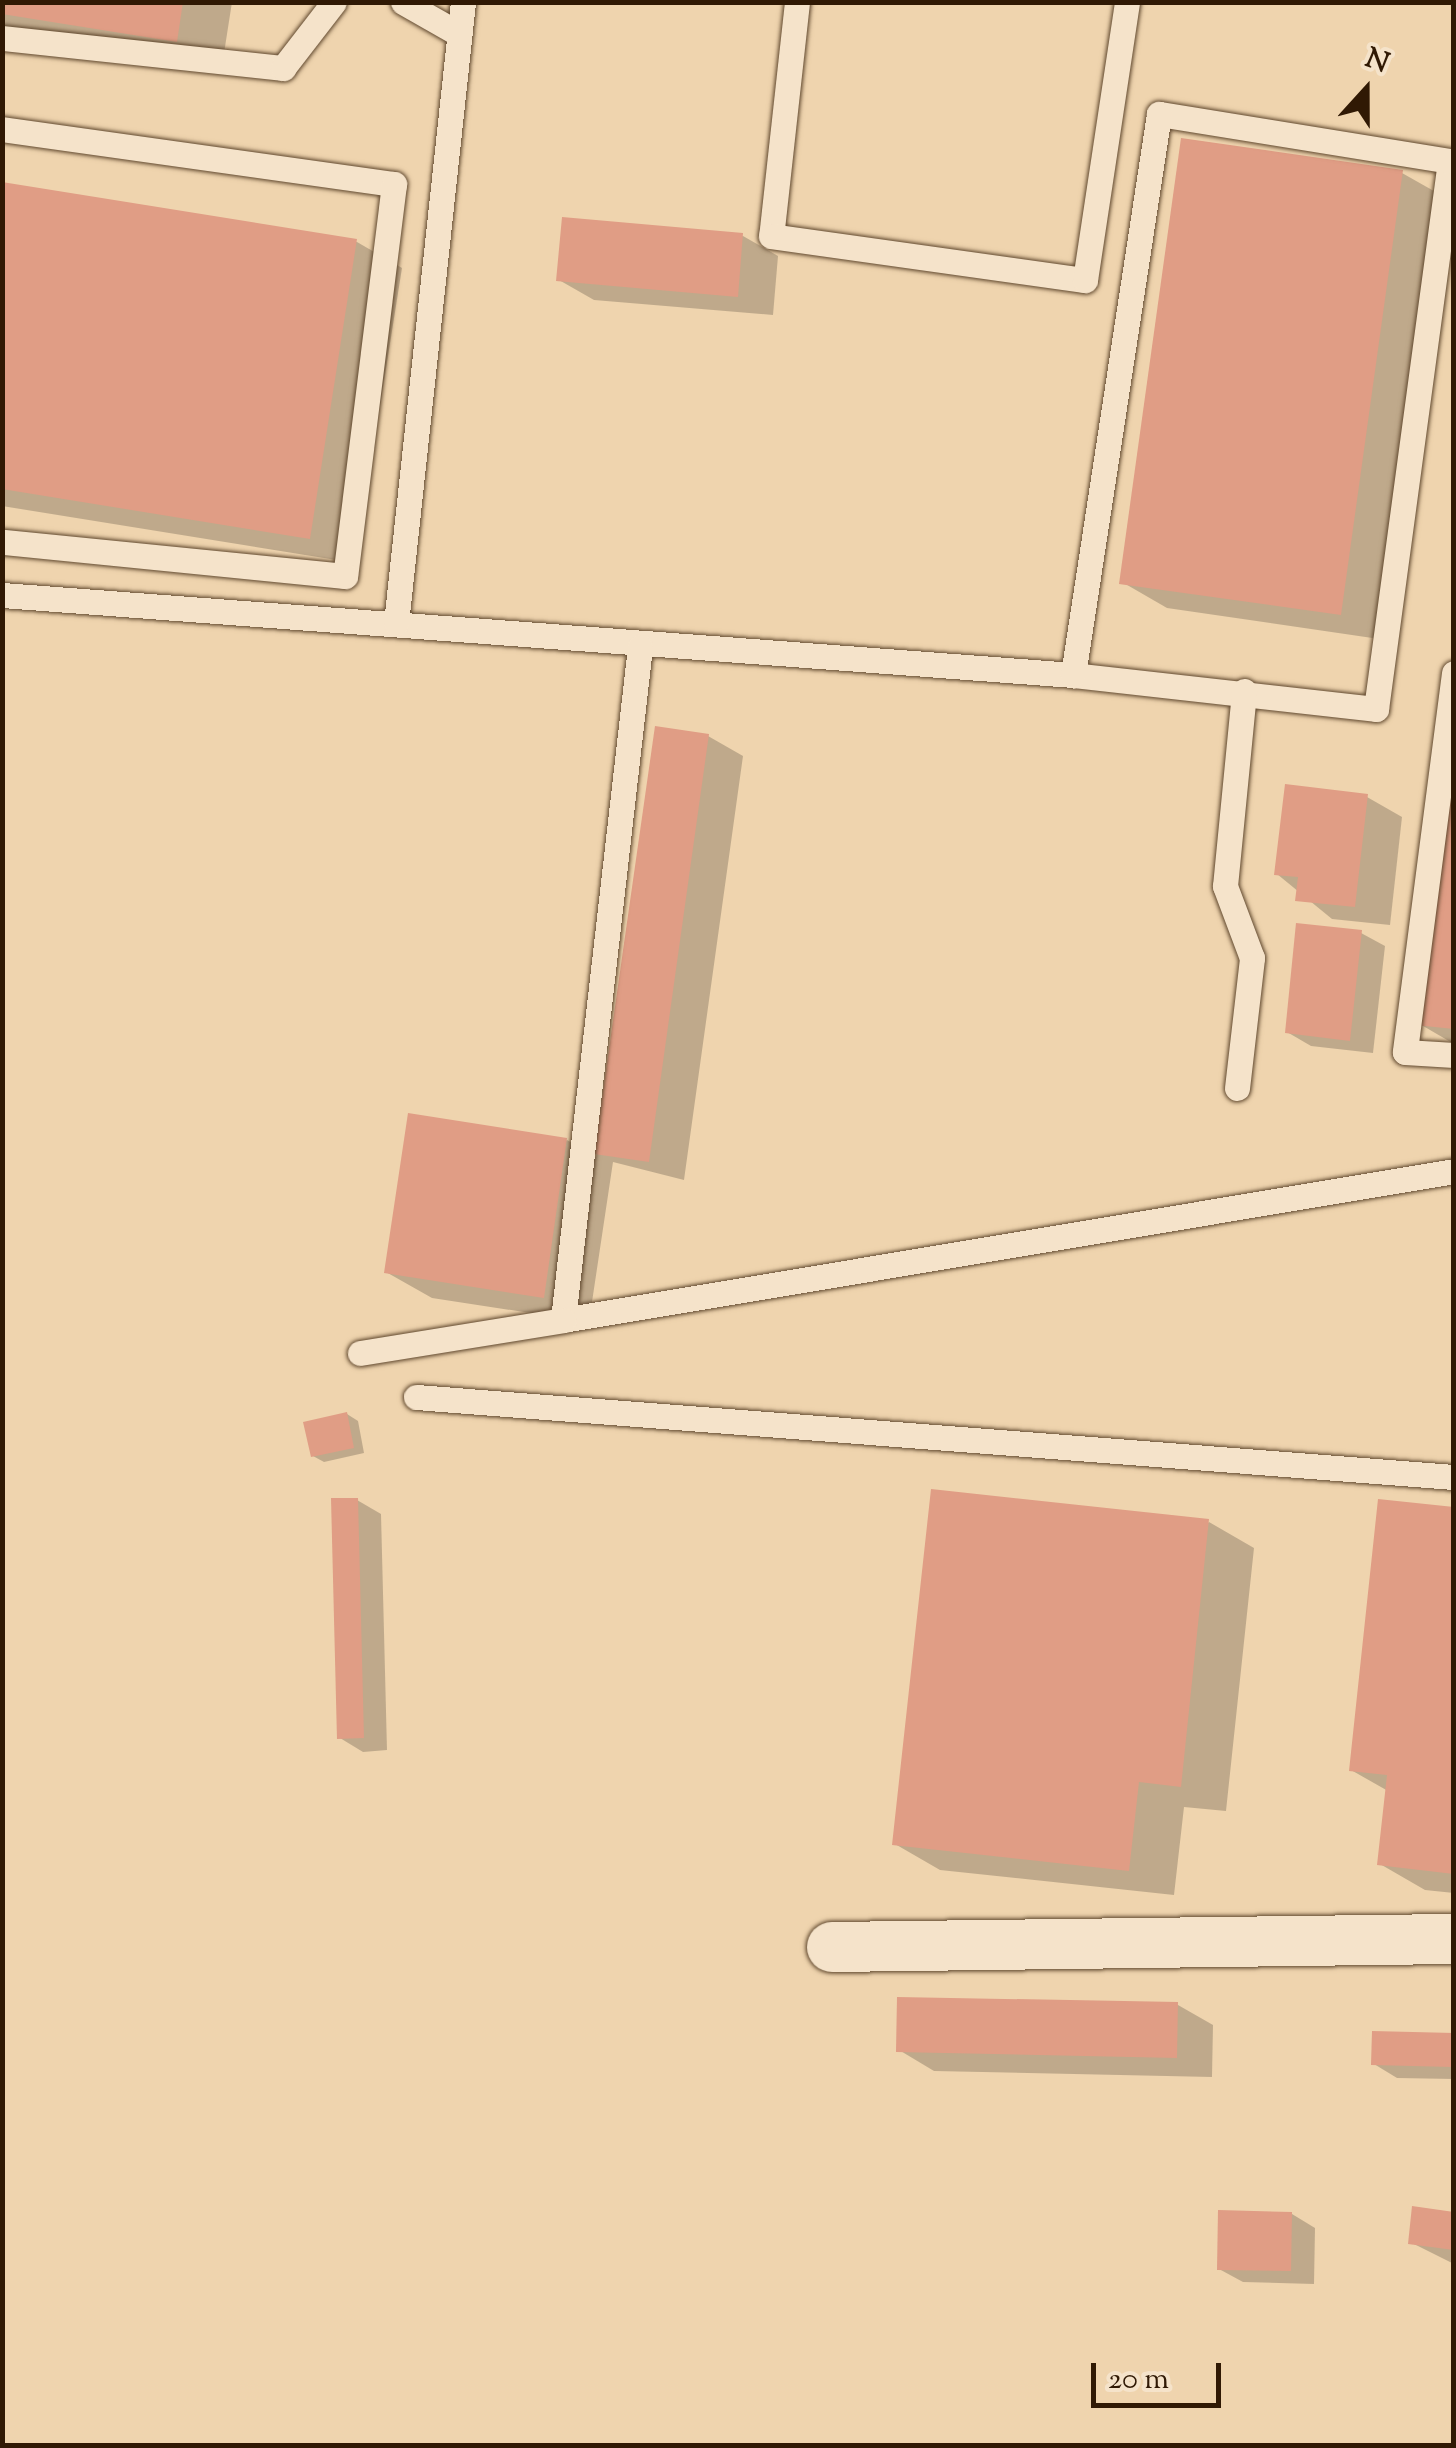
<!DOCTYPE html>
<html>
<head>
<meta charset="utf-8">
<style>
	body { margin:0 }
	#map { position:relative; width:1456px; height:2448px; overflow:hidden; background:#efd4ae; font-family:"Sorts Mill Goudy",serif }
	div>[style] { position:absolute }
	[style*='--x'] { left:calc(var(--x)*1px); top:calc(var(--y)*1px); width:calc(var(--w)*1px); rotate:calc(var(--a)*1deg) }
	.shadow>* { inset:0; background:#0003 }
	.building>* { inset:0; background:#e09d85 }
	.roads { filter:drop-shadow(0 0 2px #60482e) drop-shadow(0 0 2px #60482e) }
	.lane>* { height:25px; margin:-12.5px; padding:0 12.5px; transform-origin:12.5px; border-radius:12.5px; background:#f5e3ca }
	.street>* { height:50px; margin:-25px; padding:0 25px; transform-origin:25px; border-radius:25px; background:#f5e3ca }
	span { translate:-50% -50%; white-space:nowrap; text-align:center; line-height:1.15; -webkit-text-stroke:10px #f5e3ca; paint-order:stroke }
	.frame { position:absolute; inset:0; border:5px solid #301904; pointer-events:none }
	.north { position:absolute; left:1316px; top:40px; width:100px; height:100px; -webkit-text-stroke:8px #f5e3ca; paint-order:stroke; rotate:21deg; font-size:28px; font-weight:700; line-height:40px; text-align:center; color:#301904 }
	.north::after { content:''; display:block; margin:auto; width:35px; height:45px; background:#301904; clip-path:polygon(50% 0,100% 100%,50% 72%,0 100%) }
	.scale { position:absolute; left:1091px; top:2363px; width:130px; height:45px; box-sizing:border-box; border:5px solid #301904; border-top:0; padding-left:12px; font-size:30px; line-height:35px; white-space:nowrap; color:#301904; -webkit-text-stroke:8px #f5e3ca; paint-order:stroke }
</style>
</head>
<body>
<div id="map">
	<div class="shadow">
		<i style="clip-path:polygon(2px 2px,232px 2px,222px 66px,2px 31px)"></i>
		<i style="clip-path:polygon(1402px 173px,1448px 199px,1386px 640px,1167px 608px,1122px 582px)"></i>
		<i style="clip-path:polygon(2px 185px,357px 242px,402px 268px,355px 563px,2px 506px)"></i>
		<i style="clip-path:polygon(743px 236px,778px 256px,773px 315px,594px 300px,559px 280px)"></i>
		<i style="clip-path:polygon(1454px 715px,1454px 1044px,1418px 1023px)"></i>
		<i style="clip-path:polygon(657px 729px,708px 736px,743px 756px,684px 1180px,613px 1162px,589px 1322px,432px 1298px,386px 1272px,567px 1140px,596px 1157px)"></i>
		<i style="clip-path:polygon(1367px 797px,1402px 817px,1390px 925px,1332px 919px,1277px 874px)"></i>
		<i style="clip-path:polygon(1361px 933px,1385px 946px,1373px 1053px,1311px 1046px,1287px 1032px)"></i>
		<i style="clip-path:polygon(347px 1414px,358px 1421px,364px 1453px,324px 1462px,313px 1456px)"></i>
		<i style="clip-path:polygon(357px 1500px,381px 1514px,387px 1750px,363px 1752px,340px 1738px)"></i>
		<i style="clip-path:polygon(1454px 1510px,1454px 1893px,1425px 1890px,1380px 1864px,1388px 1791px,1351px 1770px)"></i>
		<i style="clip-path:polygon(1209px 1522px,1254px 1548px,1226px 1811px,1184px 1807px,1174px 1895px,940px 1870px,895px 1844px)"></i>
		<i style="clip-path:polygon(1178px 2005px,1213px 2025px,1212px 2077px,934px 2071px,899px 2050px)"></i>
		<i style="clip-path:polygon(1454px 2035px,1454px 2079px,1397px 2078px,1374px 2064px)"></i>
		<i style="clip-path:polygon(1292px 2214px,1315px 2228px,1314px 2284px,1243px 2282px,1219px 2269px)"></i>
		<i style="clip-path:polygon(1454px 2215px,1454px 2264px,1410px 2242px)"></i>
	</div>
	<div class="building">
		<i style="clip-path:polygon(2px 2px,183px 2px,177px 42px,2px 14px)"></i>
		<i style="clip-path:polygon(1181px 138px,1403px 170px,1341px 615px,1119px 584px)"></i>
		<i style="clip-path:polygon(2px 182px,357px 239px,310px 539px,2px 489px)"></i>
		<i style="clip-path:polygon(562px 217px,743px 233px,738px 297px,556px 281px)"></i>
		<i style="clip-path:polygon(1454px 710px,1454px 1029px,1415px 1025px)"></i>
		<i style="clip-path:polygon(655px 726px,709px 734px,649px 1162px,594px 1154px)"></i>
		<i style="clip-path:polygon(1285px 784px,1368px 794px,1355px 907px,1295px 901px,1298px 877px,1274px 875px)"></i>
		<i style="clip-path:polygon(1296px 923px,1362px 930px,1350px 1041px,1285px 1033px)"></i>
		<i style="clip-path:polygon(408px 1113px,567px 1138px,544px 1298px,384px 1273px)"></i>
		<i style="clip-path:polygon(347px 1412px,354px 1448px,311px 1457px,303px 1422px)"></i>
		<i style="clip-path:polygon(931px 1489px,1209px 1519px,1181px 1787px,1139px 1782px,1129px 1871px,892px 1845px)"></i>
		<i style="clip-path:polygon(331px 1498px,358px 1498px,364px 1738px,337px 1739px)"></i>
		<i style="clip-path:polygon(1378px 1499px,1454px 1507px,1454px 1874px,1377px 1865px,1387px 1775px,1349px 1771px)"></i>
		<i style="clip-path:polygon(897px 1997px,1178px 2002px,1177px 2058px,896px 2052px)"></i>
		<i style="clip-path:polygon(1372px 2031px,1454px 2033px,1454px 2067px,1371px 2065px)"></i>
		<i style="clip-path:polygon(1412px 2206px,1454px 2212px,1454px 2250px,1408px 2244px)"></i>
		<i style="clip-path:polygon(1218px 2210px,1292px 2212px,1291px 2271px,1217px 2270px)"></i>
	</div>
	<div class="roads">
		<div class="lane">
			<i style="--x:403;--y:2;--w:64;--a:29.7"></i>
			<i style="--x:797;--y:2;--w:235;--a:96.3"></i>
			<i style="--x:771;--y:236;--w:317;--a:8"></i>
			<i style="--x:1085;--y:280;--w:281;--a:-81.4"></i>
			<i style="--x:2;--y:38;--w:283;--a:6.1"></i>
			<i style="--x:283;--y:68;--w:83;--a:-52.3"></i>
			<i style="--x:2;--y:129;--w:396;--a:8"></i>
			<i style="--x:394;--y:184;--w:395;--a:97.1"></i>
			<i style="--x:345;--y:576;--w:345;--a:-174.3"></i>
			<i style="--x:2;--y:595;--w:1074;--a:4.27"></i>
			<i style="--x:1073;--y:675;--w:305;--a:6.4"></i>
			<i style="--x:1376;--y:709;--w:553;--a:-82.31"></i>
			<i style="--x:1450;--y:161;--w:295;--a:-170.8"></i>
			<i style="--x:1159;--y:114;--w:568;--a:98.72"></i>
			<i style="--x:396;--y:623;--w:625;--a:-83.84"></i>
			<i style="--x:640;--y:647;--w:677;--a:96.53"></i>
			<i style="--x:563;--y:1320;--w:903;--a:-9.49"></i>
			<i style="--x:1454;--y:673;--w:382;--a:97.4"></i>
			<i style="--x:1405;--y:1052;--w:49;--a:3.5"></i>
			<i style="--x:1237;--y:1088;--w:131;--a:-83.4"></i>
			<i style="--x:1252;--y:958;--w:77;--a:-110.6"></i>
			<i style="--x:1225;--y:886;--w:196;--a:-84.4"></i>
			<i style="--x:360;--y:1353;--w:206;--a:-9.2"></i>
			<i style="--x:416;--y:1397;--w:1041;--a:4.41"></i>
		</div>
		<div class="street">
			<i style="--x:832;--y:1947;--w:622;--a:-0.74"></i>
		</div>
	</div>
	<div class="frame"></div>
	<div class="north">N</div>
	<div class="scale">20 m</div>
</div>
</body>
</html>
